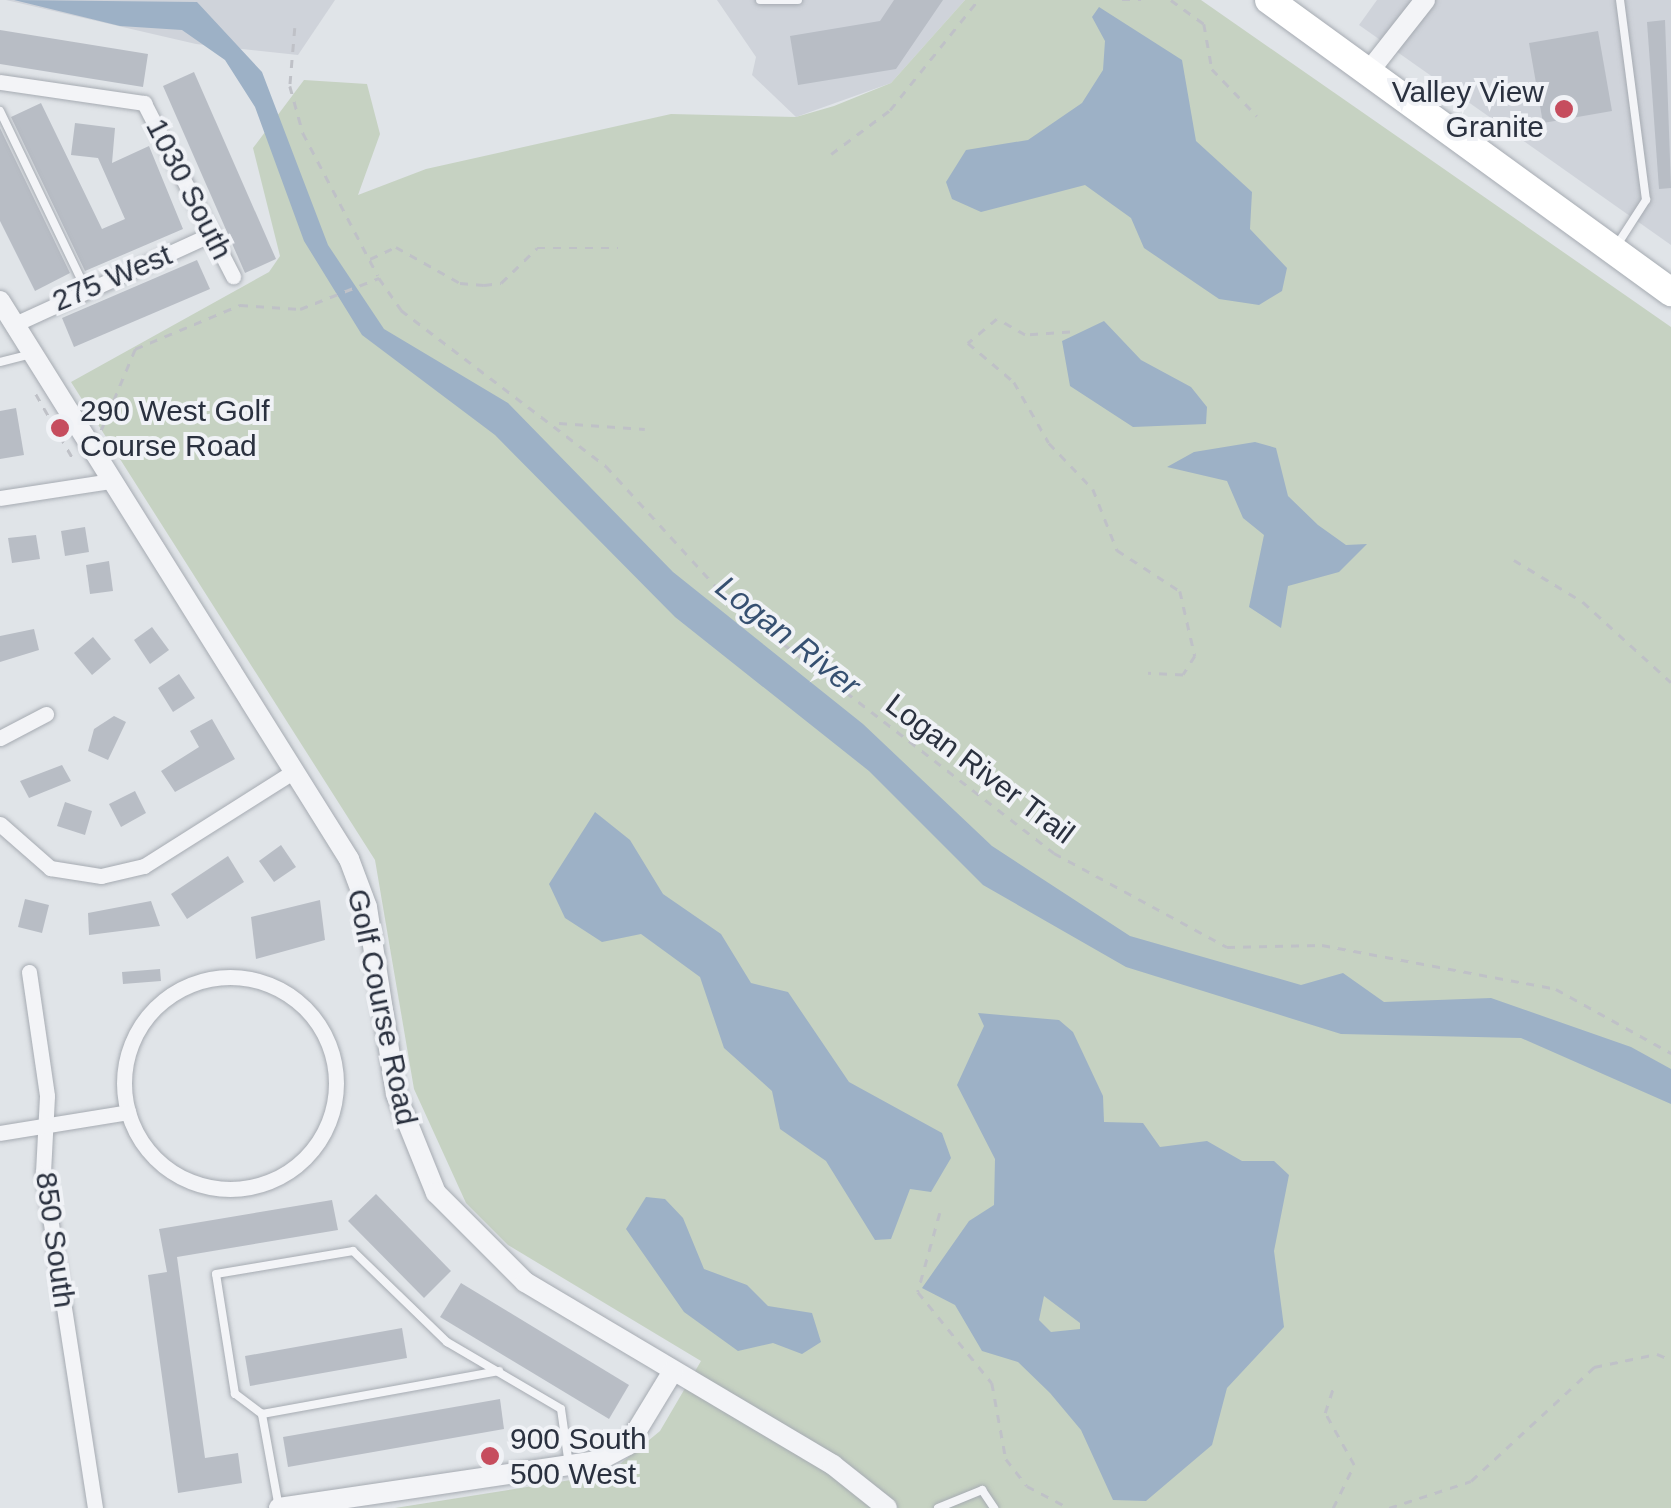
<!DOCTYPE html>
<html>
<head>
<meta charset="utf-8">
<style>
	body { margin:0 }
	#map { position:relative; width:1671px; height:1508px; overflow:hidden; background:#e0e4e8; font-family:Arial,sans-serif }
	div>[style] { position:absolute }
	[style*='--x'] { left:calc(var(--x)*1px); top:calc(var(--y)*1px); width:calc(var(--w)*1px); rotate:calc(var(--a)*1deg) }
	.built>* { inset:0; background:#cfd3da }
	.green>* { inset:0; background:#c6d2c2 }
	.water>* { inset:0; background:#9db1c6 }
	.building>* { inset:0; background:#b8bdc5 }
	.path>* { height:2.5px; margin-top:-1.25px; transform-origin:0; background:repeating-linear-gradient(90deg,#bfc1c7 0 8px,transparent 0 16px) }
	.roads { filter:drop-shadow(0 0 2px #a6abb2) drop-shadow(0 0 2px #a6abb2) }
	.service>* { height:8px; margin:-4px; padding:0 4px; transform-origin:4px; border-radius:4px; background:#f3f4f7 }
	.minor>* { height:15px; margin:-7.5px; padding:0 7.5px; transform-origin:7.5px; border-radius:7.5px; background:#f3f4f7 }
	.minor>.ring { margin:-7.5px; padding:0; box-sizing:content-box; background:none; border:15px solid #f3f4f7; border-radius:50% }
	.tertiary>* { height:20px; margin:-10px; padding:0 10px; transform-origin:10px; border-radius:10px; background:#f3f4f7 }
	.trunk>* { height:28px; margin:-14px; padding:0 14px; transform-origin:14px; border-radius:14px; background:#fff }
	.dots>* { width:28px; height:28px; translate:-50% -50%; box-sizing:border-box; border:5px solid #f0f2f6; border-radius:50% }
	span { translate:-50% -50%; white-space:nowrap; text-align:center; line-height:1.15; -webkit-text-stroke:8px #f0f2f6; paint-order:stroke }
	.poi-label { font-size:30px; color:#2a313f }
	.right { translate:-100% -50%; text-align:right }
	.left { translate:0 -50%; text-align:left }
	.street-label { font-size:30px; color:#2a313f }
	.water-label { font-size:32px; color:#365071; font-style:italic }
</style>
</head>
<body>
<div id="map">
	<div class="built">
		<i style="clip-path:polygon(6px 0,335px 0,298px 55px,196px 44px)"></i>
		<i style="clip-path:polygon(717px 0,965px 0,891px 83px,796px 117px,752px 75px,756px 57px)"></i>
		<i style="clip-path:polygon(1377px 0,1671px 0,1671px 245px,1359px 25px)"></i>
	</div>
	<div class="green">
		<i style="clip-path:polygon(965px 0,1201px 0,1671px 327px,1671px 1508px,395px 1508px,608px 1474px,660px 1431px,701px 1361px,508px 1245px,466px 1203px,414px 1089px,375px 860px,71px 382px,269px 272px,280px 256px,253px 148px,304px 80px,367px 84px,380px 134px,358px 195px,426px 169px,671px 114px,796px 117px,834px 106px,891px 83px)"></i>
	</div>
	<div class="water">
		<i style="clip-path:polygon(14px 0,197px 2px,262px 72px,328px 245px,384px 329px,508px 403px,673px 572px,863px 724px,992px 846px,1130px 936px,1301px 985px,1343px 973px,1384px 1002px,1491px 998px,1631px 1047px,1671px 1069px,1671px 1104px,1521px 1038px,1341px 1034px,1126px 967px,983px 885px,869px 771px,675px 617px,495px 435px,362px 335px,304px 241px,255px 107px,225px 60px,182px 30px,120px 26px)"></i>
		<i style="clip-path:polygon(1099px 7px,1182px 60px,1196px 141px,1252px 192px,1250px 229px,1287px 268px,1282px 291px,1259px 305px,1219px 299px,1144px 248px,1131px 218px,1085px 185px,981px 212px,952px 199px,946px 182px,966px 150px,1028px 140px,1082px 103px,1103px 70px,1105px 41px,1092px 17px)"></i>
		<i style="clip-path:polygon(1104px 321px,1141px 360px,1191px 387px,1207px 407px,1206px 424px,1133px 427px,1070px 386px,1062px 341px)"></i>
		<i style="clip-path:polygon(1255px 442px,1276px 448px,1288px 496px,1318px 525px,1346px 545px,1367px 544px,1339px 572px,1288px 586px,1281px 628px,1249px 607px,1264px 535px,1243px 518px,1227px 481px,1167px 467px,1194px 452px)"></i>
		<i style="clip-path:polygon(595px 812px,630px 840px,663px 894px,721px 934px,751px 983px,788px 992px,849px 1082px,942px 1133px,951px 1158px,931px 1192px,910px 1189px,891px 1239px,875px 1240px,826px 1161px,780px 1129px,772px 1091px,724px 1048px,700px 977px,641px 934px,602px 942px,565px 918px,549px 884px)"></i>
		<i style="clip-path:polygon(evenodd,978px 1013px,1059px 1020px,1073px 1032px,1103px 1096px,1104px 1122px,1143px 1123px,1160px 1147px,1207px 1141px,1242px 1161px,1274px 1161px,1289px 1175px,1274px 1251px,1284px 1327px,1227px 1388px,1212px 1445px,1146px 1501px,1113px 1500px,1081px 1430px,1050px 1393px,1018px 1362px,982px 1351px,955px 1305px,922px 1288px,969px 1221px,994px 1205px,995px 1159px,957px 1085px,984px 1026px,978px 1013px,1044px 1296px,1080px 1323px,1080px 1329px,1051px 1332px,1039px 1320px,1044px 1296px)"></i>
		<i style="clip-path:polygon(646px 1197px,665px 1199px,683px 1218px,704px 1269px,747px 1285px,768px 1306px,812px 1313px,821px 1342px,802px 1354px,773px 1343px,738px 1351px,684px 1312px,626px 1229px)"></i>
	</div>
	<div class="building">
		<i style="clip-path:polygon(894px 0,943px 0,896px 69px,798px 85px,790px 36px,880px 21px)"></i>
		<i style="clip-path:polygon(1665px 20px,1671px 188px,1659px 189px,1647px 22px)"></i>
		<i style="clip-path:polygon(0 30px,148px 54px,143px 87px,0 64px)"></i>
		<i style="clip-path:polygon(1598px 31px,1612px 111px,1543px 123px,1529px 43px)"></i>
		<i style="clip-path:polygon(194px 72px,276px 259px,245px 273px,163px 86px)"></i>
		<i style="clip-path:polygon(41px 103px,102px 229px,125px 219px,98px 158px,71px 155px,75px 123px,115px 128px,112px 163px,149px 146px,183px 229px,85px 271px,11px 117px)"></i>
		<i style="clip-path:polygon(0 128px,70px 273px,35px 291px,0 221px)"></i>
		<i style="clip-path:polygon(197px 260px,210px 289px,74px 347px,62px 318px)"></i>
		<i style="clip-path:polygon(16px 408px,24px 455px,0 459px,0 411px)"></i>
		<i style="clip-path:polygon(85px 527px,89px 552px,65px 556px,61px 531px)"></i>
		<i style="clip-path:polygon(36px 535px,40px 559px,12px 563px,8px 538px)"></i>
		<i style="clip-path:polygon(109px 561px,113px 591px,90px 594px,86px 565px)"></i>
		<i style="clip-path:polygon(152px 627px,169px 650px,150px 664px,134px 640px)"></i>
		<i style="clip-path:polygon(34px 629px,39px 650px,0 662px,0 636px)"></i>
		<i style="clip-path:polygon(93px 637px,111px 659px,92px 675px,74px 653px)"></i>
		<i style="clip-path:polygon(179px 674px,195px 698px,173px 712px,158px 688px)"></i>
		<i style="clip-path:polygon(114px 716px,126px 722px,108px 760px,88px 751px,94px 729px)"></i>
		<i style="clip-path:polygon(212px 719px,235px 759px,175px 792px,161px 771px,199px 747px,190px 731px)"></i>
		<i style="clip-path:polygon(62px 765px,71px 781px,29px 798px,20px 781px)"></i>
		<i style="clip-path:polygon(135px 791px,146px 813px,121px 827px,109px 804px)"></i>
		<i style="clip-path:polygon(65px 802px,92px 811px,85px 835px,57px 826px)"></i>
		<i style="clip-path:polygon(281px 845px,296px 867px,274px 882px,259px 861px)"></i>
		<i style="clip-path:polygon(228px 856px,244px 882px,187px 919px,171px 894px)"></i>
		<i style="clip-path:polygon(25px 899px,49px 905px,42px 933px,18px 927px)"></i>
		<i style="clip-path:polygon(320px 900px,325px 940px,256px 959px,251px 917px)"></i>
		<i style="clip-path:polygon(151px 901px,160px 926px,89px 935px,88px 913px)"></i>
		<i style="clip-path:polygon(160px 969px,161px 981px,123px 984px,122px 972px)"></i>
		<i style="clip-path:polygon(376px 1194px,451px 1271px,424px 1298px,348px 1221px)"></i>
		<i style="clip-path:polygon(332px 1200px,338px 1230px,177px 1257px,205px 1458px,238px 1453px,242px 1483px,178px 1493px,148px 1275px,167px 1272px,159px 1229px)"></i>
		<i style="clip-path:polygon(461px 1283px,629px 1385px,609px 1419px,440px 1317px)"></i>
		<i style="clip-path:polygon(402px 1328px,407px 1358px,250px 1386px,245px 1356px)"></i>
		<i style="clip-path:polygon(500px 1399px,504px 1429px,288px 1467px,283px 1437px)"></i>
	</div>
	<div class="path">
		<i style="--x:1122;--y:0;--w:19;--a:0"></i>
		<i style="--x:1171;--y:0;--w:41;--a:36"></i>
		<i style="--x:1204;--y:24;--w:46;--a:79.9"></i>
		<i style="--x:1212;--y:69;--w:65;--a:46.2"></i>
		<i style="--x:295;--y:28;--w:58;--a:94.9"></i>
		<i style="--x:290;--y:86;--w:49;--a:74.5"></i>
		<i style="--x:303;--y:133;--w:161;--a:62.3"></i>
		<i style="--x:831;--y:154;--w:74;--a:-36.7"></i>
		<i style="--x:890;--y:110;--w:141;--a:-51.3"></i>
		<i style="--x:370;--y:259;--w:29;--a:-25"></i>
		<i style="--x:396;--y:247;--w:73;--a:29.4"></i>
		<i style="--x:460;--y:283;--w:24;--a:5"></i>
		<i style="--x:484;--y:285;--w:17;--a:-7"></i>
		<i style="--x:501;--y:283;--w:50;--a:-44.2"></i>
		<i style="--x:537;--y:248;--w:81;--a:0"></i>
		<i style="--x:1070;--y:332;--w:45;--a:176.2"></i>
		<i style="--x:1025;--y:335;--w:32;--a:-150"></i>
		<i style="--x:997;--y:319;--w:38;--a:140"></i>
		<i style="--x:968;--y:343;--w:60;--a:40.3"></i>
		<i style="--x:1014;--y:382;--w:70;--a:60.2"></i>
		<i style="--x:1049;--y:443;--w:64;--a:46.3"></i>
		<i style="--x:1093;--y:489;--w:66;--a:68.5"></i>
		<i style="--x:1117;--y:550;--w:75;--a:33.1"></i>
		<i style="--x:1180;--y:591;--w:67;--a:77"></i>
		<i style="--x:1195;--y:656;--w:22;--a:122"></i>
		<i style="--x:1183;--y:675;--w:35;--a:-177"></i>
		<i style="--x:36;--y:394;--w:78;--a:60.2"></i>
		<i style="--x:559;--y:423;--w:86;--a:4"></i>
		<i style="--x:101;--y:430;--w:88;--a:-67.2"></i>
		<i style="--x:135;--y:349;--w:114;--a:-22.7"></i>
		<i style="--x:240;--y:305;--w:60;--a:3.8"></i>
		<i style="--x:300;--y:309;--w:85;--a:-21.4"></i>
		<i style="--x:379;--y:278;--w:39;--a:55"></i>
		<i style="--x:401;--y:310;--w:258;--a:37.3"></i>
		<i style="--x:606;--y:466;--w:187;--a:47.6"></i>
		<i style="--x:732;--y:604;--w:407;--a:37.7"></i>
		<i style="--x:1054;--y:853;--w:197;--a:28.5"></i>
		<i style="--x:1227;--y:947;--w:95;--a:-1.2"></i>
		<i style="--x:1322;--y:945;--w:238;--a:10.6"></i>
		<i style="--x:1556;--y:989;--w:132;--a:29.1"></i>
		<i style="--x:1514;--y:560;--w:81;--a:31.3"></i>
		<i style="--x:1583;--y:602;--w:119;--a:42.3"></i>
		<i style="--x:940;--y:1213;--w:82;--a:105.6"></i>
		<i style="--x:918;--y:1292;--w:117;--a:50.9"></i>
		<i style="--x:992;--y:1383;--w:77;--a:79.6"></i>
		<i style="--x:1006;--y:1459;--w:34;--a:52"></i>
		<i style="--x:1027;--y:1486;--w:47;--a:27.6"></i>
		<i style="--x:1333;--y:1508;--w:48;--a:-64"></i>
		<i style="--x:1354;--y:1465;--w:60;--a:-119.1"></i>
		<i style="--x:1325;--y:1413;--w:29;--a:-72"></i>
		<i style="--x:1389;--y:1508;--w:86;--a:-18.2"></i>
		<i style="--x:1471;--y:1481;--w:168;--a:-42.8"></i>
		<i style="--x:1594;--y:1367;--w:64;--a:-11.7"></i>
		<i style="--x:1657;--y:1354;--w:15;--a:23"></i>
	</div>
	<div class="roads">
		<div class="service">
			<i style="--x:760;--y:0;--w:38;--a:0"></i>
			<i style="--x:0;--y:111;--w:199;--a:64.3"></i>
			<i style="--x:1617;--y:245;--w:54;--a:-57.2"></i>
			<i style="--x:1646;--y:200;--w:202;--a:-97.4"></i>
			<i style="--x:0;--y:362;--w:29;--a:-14"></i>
			<i style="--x:262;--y:1414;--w:241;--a:-10.3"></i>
			<i style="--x:279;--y:1508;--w:96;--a:-100.3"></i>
			<i style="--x:262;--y:1414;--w:34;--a:-143"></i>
			<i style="--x:235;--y:1394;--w:121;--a:-99"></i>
			<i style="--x:216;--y:1274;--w:139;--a:-9.5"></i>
			<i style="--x:353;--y:1251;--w:131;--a:44.1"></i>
			<i style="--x:447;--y:1342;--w:132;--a:30.4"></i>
			<i style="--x:561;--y:1409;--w:57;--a:81.9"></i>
			<i style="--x:938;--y:1508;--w:48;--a:-22.2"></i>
			<i style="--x:982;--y:1490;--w:22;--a:56"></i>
		</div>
		<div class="minor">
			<i style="--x:0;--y:82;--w:146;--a:8.3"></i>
			<i style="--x:144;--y:103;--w:195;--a:62.8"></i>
			<i style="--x:15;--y:324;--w:217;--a:-24.6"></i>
			<i style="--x:0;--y:498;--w:112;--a:-8.7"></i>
			<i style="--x:0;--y:738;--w:52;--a:-27.6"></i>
			<i style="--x:0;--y:824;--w:67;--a:41.3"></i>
			<i style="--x:50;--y:868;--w:52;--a:8.9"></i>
			<i style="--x:101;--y:876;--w:44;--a:-13.1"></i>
			<i style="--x:144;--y:866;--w:178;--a:-32.3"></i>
			<i style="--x:29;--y:972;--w:125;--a:81.7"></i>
			<i style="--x:47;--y:1096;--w:76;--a:93"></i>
			<i style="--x:43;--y:1172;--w:340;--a:81.2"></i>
			<i class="ring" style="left:124px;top:977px;width:197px;height:197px"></i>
			<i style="--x:0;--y:1133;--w:130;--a:-9.3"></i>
		</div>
		<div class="tertiary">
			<i style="--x:1370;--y:70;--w:89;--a:-51.8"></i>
			<i style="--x:0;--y:301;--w:658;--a:57.98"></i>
			<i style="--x:349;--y:859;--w:51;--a:69.4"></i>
			<i style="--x:367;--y:907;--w:189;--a:81.2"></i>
			<i style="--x:396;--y:1094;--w:107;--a:68"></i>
			<i style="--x:436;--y:1193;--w:126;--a:45"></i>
			<i style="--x:525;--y:1282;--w:358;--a:30.7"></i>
			<i style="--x:833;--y:1465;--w:69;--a:38.5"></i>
			<i style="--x:279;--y:1508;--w:322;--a:-8.4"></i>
			<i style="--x:598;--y:1461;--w:34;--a:-28"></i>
			<i style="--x:628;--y:1445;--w:87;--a:-58.7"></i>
		</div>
		<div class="trunk">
			<i style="--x:1269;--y:0;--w:497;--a:36"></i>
		</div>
	</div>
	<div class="dots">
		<i style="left:1564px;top:109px;background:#c64d5e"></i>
		<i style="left:60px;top:428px;background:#c64d5e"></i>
		<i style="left:490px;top:1456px;background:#c64d5e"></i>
	</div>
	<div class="poi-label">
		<span class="right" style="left:1544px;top:109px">Valley View<br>Granite</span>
		<span class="left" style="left:80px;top:428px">290 West Golf<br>Course Road</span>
		<span class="left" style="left:510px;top:1456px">900 South<br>500 West</span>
	</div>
	<div class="street-label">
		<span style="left:189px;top:189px;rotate:63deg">1030 South</span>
		<span style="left:112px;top:278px;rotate:-23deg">275 West</span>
		<span style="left:980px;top:769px;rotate:37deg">Logan River Trail</span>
		<span style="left:382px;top:1007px;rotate:78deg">Golf Course Road</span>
		<span style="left:55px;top:1240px;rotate:82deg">850 South</span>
	</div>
	<div class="water-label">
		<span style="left:788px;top:636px;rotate:38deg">Logan River</span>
	</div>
</div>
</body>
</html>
